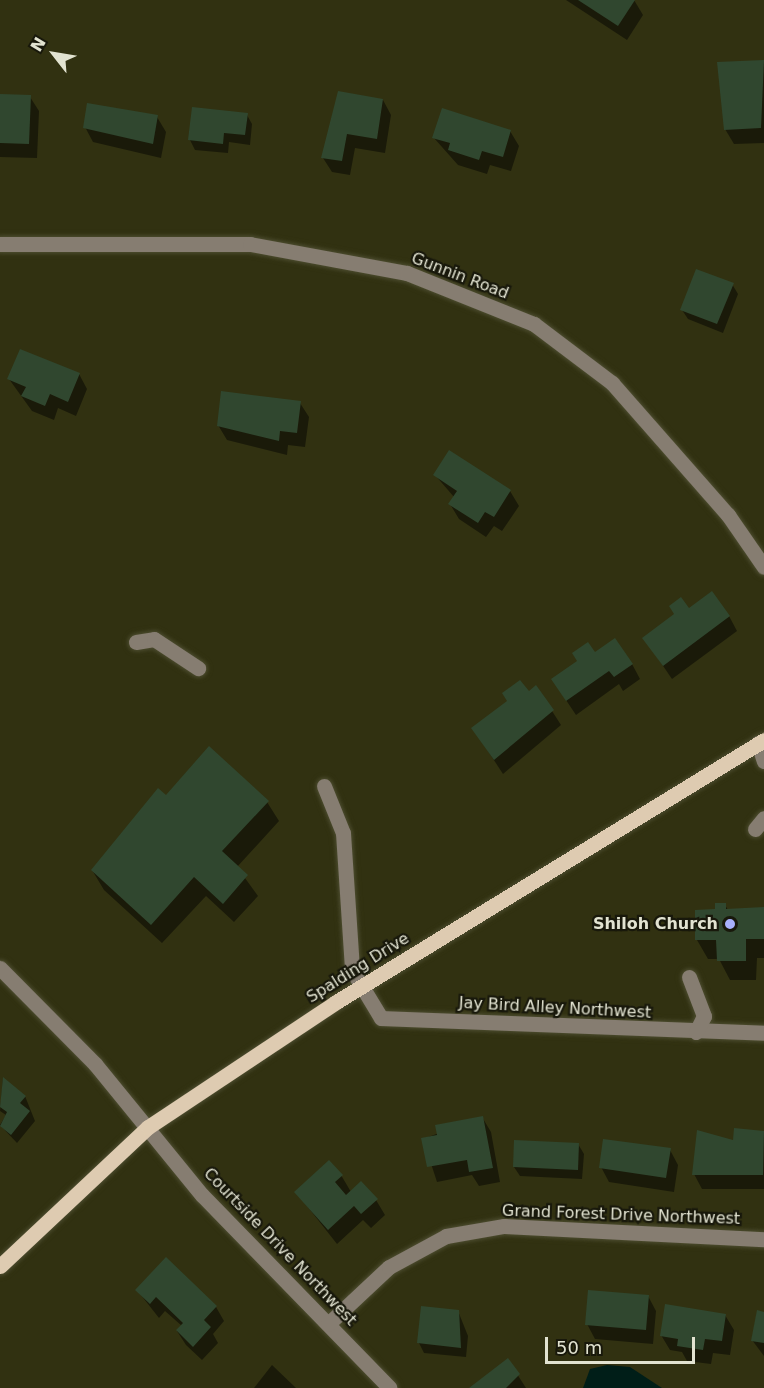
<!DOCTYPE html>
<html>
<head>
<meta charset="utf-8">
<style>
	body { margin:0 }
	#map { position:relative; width:764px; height:1388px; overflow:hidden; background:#313111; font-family:"DejaVu Sans",sans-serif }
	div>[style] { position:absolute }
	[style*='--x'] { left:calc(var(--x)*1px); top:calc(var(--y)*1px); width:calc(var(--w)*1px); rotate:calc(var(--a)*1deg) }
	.water>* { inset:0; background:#001e18 }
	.shadow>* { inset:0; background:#0007 }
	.building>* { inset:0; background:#30472f }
	.roads { filter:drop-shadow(0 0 2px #4d4d30) drop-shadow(0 0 2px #4d4d30) }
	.minor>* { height:15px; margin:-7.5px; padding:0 7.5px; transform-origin:7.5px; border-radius:7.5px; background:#867d71 }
	.major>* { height:15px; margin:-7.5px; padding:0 7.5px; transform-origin:7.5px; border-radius:7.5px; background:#decbb1 }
	.dots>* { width:16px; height:16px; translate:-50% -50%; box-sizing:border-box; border:3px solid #18180b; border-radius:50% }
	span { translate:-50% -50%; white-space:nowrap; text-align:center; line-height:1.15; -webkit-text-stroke:4.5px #18180b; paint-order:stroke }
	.street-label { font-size:16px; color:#e2e3d1 }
	.poi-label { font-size:16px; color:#e2e3d1; font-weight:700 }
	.right { translate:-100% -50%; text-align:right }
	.north { position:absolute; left:24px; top:24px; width:60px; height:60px; -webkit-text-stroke:4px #18180b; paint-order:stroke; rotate:301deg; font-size:16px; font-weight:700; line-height:24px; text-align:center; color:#e2e3d1 }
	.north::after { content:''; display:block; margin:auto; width:21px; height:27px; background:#e2e3d1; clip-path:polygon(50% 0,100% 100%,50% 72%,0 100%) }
	.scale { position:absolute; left:545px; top:1337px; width:150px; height:27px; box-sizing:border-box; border:3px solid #e2e3d1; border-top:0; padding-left:8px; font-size:18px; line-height:21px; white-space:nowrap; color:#e2e3d1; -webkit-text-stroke:4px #18180b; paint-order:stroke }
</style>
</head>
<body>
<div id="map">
	<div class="water">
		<i style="clip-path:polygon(607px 1365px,630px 1367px,662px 1388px,583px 1388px,590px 1369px)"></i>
	</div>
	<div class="shadow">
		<i style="clip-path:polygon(566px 0,634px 0,643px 15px,627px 40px)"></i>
		<i style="clip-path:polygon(764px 61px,764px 143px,734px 144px,725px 129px,719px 63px)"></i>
		<i style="clip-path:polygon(339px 93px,383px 100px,391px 115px,385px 153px,355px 148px,350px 175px,332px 172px,323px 158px)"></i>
		<i style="clip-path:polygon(0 96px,30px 97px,39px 111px,37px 158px,0 157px)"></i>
		<i style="clip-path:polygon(247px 115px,252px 124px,250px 145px,229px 142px,228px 153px,195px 150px,190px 140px)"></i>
		<i style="clip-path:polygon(157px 117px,166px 132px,161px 158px,93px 142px,85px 127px)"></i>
		<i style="clip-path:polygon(510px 131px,519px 146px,511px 171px,490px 165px,487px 174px,458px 165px,434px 138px)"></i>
		<i style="clip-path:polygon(732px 284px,738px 294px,723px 333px,688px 319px,682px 310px)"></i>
		<i style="clip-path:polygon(79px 374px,87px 389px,76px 416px,58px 408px,54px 420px,32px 411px,9px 379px)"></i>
		<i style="clip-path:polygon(300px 403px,309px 417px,305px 447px,288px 445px,287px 455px,227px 440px,218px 425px)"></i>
		<i style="clip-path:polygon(435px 475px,510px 491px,519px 506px,502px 531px,494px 526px,486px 537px,459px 519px,450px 504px,454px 497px)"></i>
		<i style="clip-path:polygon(689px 611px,729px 616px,737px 631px,672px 679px,644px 638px)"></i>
		<i style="clip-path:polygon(595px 654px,632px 664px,640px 679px,623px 691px,619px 684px,576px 715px,562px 694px,579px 662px)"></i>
		<i style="clip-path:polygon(528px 693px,552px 711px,561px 725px,503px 774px,473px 728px)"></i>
		<i style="clip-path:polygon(166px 797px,267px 802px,279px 821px,237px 867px,258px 896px,234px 922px,206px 896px,162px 943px,104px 890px,92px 870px)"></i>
		<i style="clip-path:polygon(725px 905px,728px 910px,764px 909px,764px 958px,757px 958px,756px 980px,730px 980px,719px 959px,708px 959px,697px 940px)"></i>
		<i style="clip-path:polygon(3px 1079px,25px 1096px,35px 1121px,17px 1143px,0 1125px,6px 1115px,0 1111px)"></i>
		<i style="clip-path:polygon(482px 1117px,491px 1132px,500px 1182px,479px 1186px,472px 1175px,437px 1182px,423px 1139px)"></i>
		<i style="clip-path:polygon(735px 1130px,764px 1133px,764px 1189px,702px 1189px,694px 1174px,734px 1142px)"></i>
		<i style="clip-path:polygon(578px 1144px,584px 1154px,582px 1179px,520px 1176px,514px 1167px)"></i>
		<i style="clip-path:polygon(670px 1150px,678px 1165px,674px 1192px,609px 1182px,601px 1167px)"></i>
		<i style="clip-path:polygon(341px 1175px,351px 1192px,376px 1200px,385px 1215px,371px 1228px,363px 1220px,337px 1244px,296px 1192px)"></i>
		<i style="clip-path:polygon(137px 1290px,216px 1307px,224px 1321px,213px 1334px,218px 1343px,202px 1360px,186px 1345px,177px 1331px,182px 1326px,165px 1311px,159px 1318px)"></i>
		<i style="clip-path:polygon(648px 1296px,656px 1311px,653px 1344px,595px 1339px,587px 1324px)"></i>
		<i style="clip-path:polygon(458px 1311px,468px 1336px,466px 1357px,424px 1353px,419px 1343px)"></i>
		<i style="clip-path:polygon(764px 1313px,764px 1356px,752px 1340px)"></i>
		<i style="clip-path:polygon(725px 1315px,734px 1330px,730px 1355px,713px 1353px,711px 1364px,687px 1361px,682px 1352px,670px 1350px,661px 1335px)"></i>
		<i style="clip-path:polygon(508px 1360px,526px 1388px,471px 1388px)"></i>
		<i style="clip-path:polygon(272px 1365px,296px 1388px,254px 1388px)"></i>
	</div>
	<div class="building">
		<i style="clip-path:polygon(578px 0,635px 0,618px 26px)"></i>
		<i style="clip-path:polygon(764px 60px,761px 128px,724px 130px,717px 62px)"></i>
		<i style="clip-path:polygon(338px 91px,383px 99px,377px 139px,347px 134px,342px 161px,321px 158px)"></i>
		<i style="clip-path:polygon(0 94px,31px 95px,29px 144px,0 143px)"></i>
		<i style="clip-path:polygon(87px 103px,158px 115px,153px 144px,83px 128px)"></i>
		<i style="clip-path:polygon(192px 107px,248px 113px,245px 135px,224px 133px,223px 144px,188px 140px)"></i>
		<i style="clip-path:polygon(442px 108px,511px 130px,503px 157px,482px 151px,479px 160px,448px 150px,450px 143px,432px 138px)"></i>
		<i style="clip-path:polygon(696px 269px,734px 283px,717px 324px,680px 310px)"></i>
		<i style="clip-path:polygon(20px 349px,80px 373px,68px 402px,50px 394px,45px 406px,21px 396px,26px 387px,7px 379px)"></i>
		<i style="clip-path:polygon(221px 391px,301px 401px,297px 433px,280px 431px,279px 441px,217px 426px)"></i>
		<i style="clip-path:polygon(449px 450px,511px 490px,494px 517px,485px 512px,478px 523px,448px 504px,457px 491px,433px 475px)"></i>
		<i style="clip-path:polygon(712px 591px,730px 616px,663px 666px,642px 638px,674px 614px,669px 606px,681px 597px,689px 608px)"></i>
		<i style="clip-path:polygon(615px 638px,633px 664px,614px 677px,609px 671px,566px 701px,551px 679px,577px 661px,572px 653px,588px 642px,595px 652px)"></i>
		<i style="clip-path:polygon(520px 680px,529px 691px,536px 685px,554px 710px,494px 760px,471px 728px,507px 701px,502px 693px)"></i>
		<i style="clip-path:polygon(209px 746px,269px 801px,222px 851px,248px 875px,223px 904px,194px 877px,151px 925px,91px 870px,158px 788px,166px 795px)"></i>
		<i style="clip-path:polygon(715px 903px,726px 903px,726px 909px,764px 907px,764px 939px,746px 939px,746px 961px,717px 961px,716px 940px,695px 940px,695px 910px,715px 909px)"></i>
		<i style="clip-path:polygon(3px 1077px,26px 1096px,20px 1103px,30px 1111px,11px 1135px,0 1126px,7px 1112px,0 1107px)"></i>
		<i style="clip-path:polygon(483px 1116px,493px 1168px,469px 1172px,467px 1160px,427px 1167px,421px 1138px,437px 1135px,435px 1125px)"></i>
		<i style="clip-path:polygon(734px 1128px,764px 1131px,763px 1175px,692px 1175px,697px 1130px,733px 1140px)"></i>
		<i style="clip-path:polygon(603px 1139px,671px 1148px,666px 1178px,599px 1168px)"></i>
		<i style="clip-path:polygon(514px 1140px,579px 1143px,578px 1170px,513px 1167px)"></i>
		<i style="clip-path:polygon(329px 1160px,343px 1175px,335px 1182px,346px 1195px,361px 1181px,378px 1199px,361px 1214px,354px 1206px,328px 1230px,294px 1192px)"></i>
		<i style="clip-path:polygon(166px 1257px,217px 1306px,204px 1320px,211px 1327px,193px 1347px,176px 1330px,183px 1323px,156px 1297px,150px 1304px,135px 1290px)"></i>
		<i style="clip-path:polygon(588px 1290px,649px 1295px,646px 1330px,585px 1325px)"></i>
		<i style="clip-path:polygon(665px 1304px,726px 1314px,722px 1341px,705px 1339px,703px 1350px,677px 1346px,678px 1339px,660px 1336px)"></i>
		<i style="clip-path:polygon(421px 1306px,459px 1310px,461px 1348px,417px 1343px)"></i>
		<i style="clip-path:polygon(757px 1310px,764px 1312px,764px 1343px,751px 1341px)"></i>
		<i style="clip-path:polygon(508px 1358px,520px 1374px,506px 1388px,469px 1388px)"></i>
	</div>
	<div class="roads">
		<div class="minor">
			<i style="--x:0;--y:244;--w:250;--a:0"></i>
			<i style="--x:250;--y:244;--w:160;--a:10.5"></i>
			<i style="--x:407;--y:273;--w:137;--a:21.9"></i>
			<i style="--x:534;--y:324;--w:98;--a:37.1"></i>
			<i style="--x:612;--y:383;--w:176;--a:48.7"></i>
			<i style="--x:728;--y:515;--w:63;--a:55.3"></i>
			<i style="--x:136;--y:642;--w:18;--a:-9"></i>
			<i style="--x:154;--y:639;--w:53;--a:33.4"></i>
			<i style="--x:758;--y:743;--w:19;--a:72"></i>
			<i style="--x:324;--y:786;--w:51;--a:68"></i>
			<i style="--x:343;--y:833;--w:137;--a:86.2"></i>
			<i style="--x:352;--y:970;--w:56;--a:58.9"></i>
			<i style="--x:381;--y:1018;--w:383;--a:2.2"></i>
			<i style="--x:755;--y:829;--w:14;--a:-51"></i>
			<i style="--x:0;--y:968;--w:135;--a:45.3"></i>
			<i style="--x:95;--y:1064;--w:169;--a:50.8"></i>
			<i style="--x:202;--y:1195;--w:269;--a:45.8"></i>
			<i style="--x:689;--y:977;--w:42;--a:69"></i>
			<i style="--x:704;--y:1016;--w:18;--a:117"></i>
			<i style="--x:328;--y:1324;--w:83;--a:-43.1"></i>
			<i style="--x:389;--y:1267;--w:65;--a:-28.5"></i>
			<i style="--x:446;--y:1236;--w:59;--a:-9.8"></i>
			<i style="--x:504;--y:1226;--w:260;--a:2.9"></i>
		</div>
		<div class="major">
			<i style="--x:0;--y:1266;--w:203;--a:-43.2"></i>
			<i style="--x:148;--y:1127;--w:226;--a:-33.6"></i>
			<i style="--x:336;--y:1002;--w:502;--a:-31.47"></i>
		</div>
	</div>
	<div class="dots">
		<i style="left:730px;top:924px;background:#a8b0fc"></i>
	</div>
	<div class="street-label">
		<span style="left:460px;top:276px;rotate:21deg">Gunnin Road</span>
		<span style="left:358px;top:968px;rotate:-32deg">Spalding Drive</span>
		<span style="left:555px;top:1008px;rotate:3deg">Jay Bird Alley Northwest</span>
		<span style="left:621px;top:1215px;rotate:2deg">Grand Forest Drive Northwest</span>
		<span style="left:280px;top:1247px;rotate:46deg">Courtside Drive Northwest</span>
	</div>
	<div class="poi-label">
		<span class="right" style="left:718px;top:924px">Shiloh Church</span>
	</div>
	<div class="north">N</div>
	<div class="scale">50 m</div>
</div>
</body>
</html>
